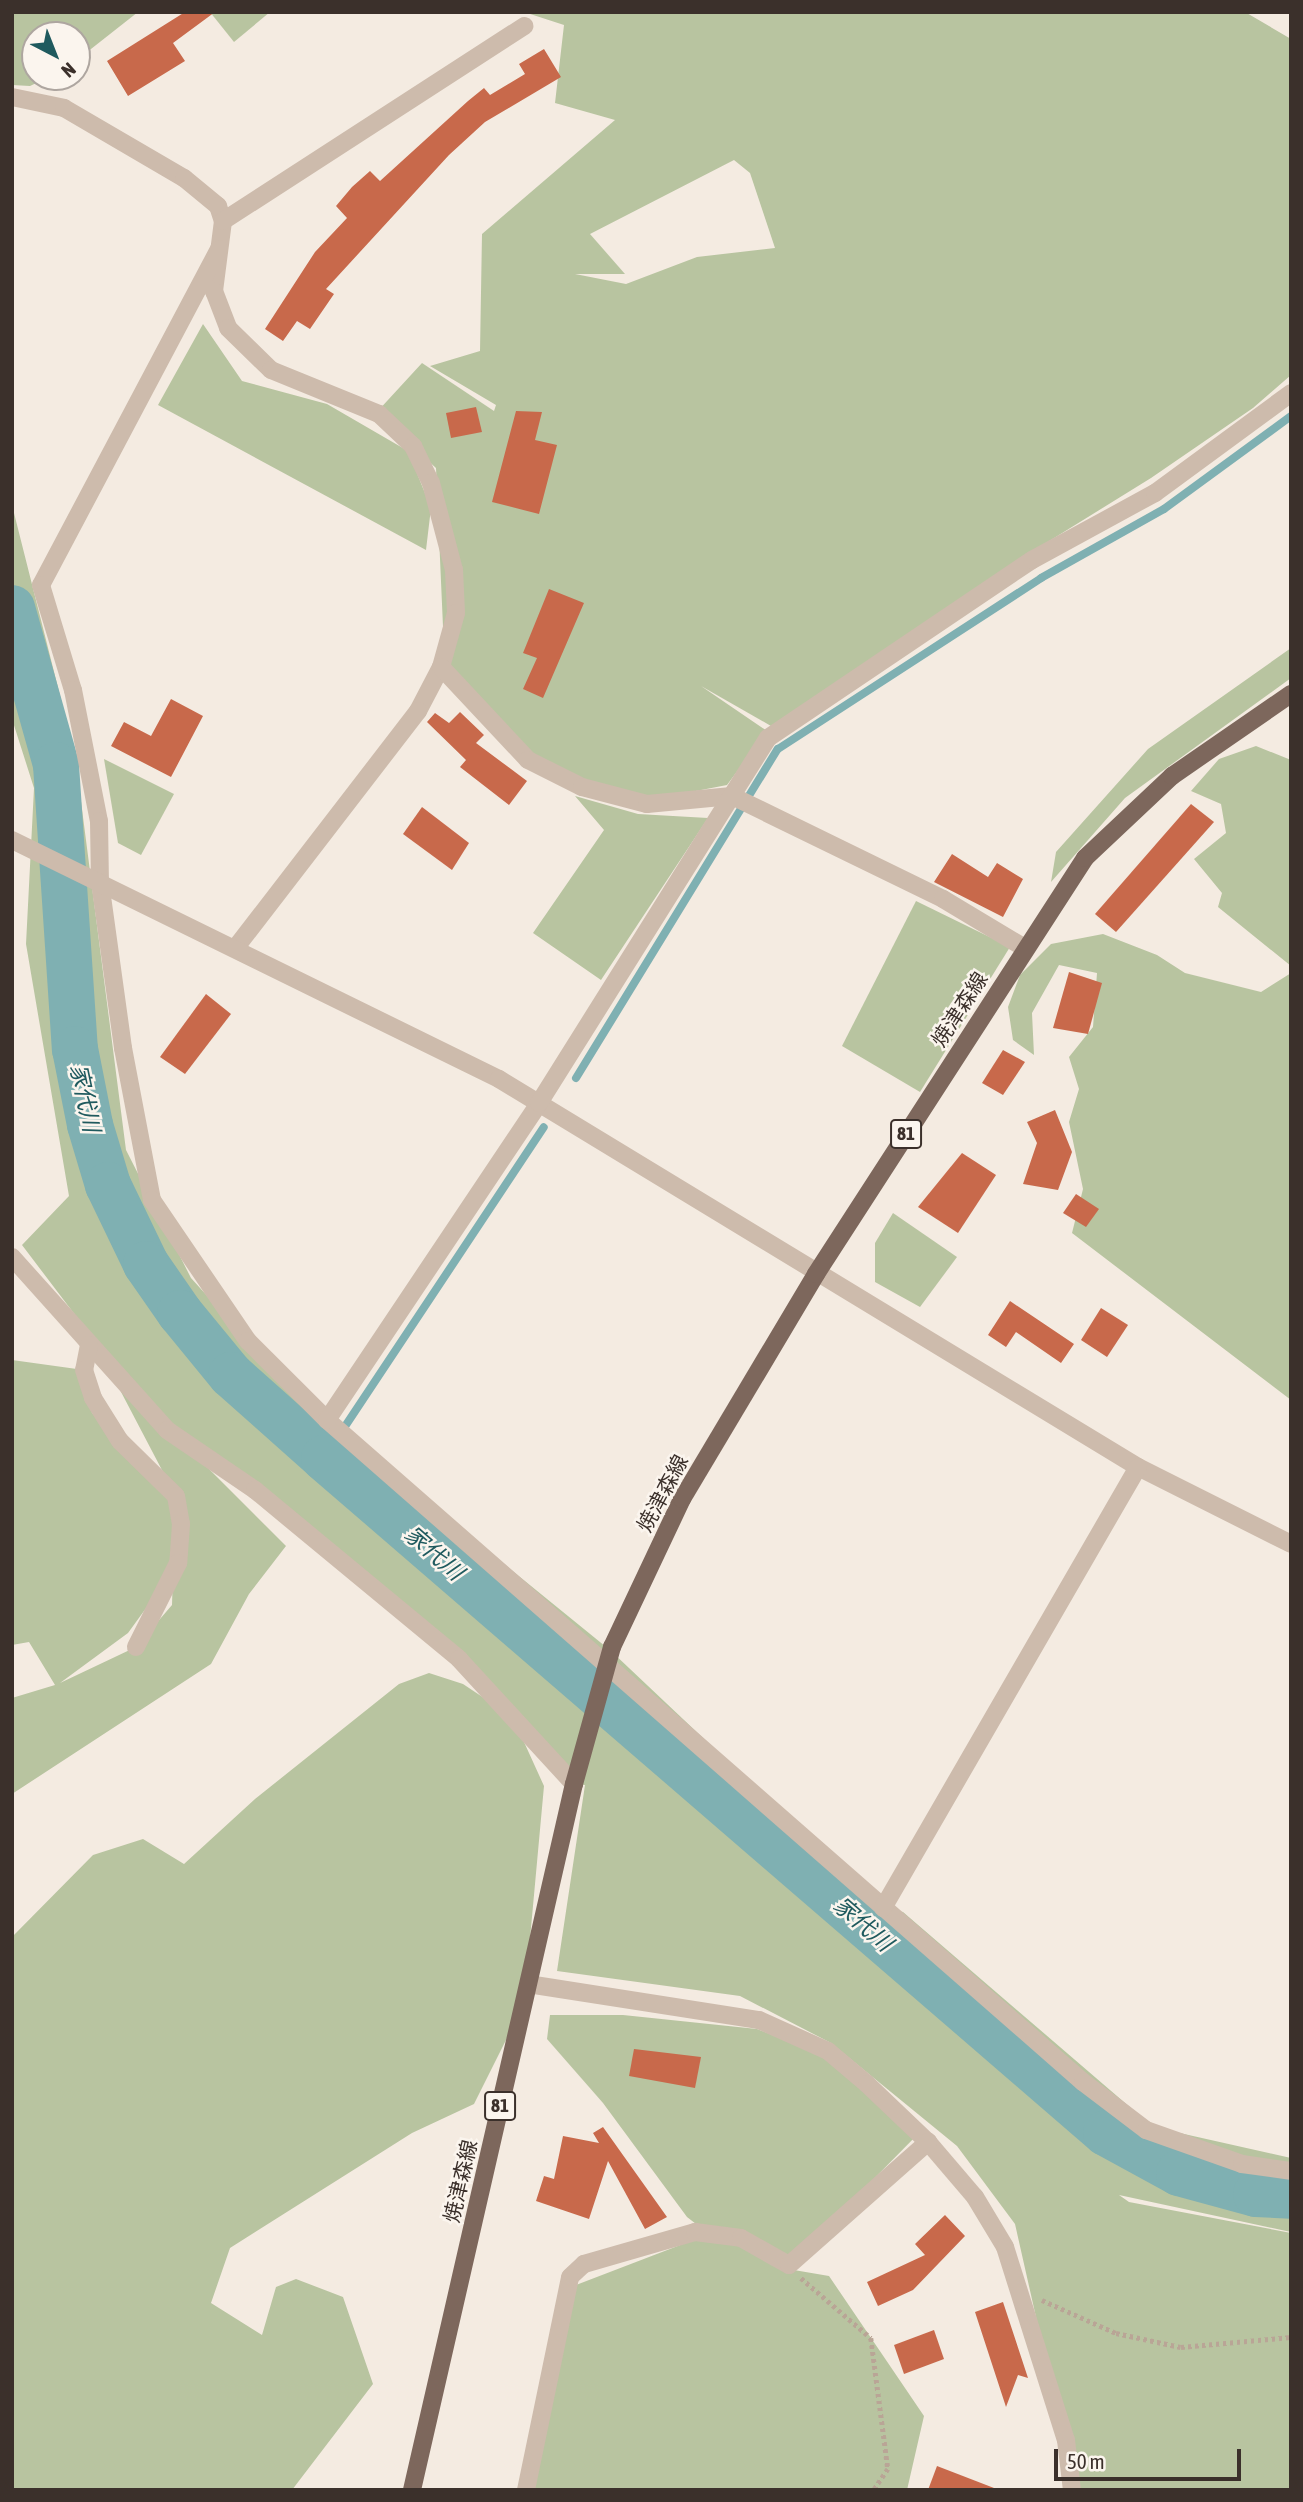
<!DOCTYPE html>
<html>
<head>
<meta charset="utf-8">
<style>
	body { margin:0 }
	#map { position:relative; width:1303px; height:2502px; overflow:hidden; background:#f4ebe1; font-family:"Asap Condensed","Noto Sans JP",sans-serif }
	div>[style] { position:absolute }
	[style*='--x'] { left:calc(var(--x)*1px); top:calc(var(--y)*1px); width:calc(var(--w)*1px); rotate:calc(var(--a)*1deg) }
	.green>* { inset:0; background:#b8c4a0 }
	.stream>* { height:8px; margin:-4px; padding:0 4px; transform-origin:4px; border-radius:4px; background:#7fb0b2 }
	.river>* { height:46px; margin:-23px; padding:0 23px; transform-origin:23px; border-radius:23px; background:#7fb0b2 }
	.building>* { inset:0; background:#c8694b }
	.path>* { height:4.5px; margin-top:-2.25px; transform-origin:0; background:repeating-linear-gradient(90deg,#b9a596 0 3.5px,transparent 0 7px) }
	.minor>* { height:18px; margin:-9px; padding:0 9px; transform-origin:9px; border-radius:9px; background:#cdbbac }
	.major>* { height:18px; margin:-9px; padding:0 9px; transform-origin:9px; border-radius:9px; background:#7d675c }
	span { translate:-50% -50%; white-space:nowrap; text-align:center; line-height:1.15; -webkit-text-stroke:5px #fbf5ee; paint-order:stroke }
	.shield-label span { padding:2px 5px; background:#fbf5ee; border:2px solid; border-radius:5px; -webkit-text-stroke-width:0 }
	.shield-label { font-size:19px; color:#3b302b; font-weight:700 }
	.street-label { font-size:21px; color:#3b302b }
	.water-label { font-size:23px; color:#1f5a5e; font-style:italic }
	.frame { position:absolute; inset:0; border:14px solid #3b302b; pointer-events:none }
	.north { position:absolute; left:21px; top:21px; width:70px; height:70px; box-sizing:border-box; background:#fbf5ee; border:2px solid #aea6a0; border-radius:50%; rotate:138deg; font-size:19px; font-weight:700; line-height:28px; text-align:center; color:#3b302b }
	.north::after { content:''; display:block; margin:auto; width:24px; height:32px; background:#1f5a5e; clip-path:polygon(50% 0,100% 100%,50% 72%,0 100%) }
	.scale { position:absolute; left:1054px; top:2449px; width:187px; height:32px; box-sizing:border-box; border:4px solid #3b302b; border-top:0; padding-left:9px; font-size:21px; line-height:24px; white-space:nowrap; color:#3b302b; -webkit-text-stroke:5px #fbf5ee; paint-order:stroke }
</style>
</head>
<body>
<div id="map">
	<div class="green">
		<i style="clip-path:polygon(12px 12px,138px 12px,77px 60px,77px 35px,35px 35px,35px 77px,49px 77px,30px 86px,12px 85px)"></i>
		<i style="clip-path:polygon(210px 12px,270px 12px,234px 42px)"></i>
		<i style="clip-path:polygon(evenodd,524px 12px,1245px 12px,1291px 39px,1291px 375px,1253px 408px,1151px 478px,1017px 561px,771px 726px,701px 686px,767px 731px,727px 785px,639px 802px,528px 760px,445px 672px,436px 468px,376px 413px,422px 363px,494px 411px,496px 405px,430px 366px,480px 351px,482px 234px,615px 120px,555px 103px,564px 25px,524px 12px,734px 160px,750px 173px,775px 248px,697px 257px,626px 284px,575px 274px,625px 274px,590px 234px,734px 160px)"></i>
		<i style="clip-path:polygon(203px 324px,242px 381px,327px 404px,408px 451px,431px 508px,426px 550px,158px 405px)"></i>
		<i style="clip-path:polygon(evenodd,12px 505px,75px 755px,126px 1150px,191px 1278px,285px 1382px,327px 1420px,611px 1651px,883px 1908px,903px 1912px,1153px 2127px,1291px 2158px,1291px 2232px,1119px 2195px,1129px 2202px,1291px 2233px,1291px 2490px,1075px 2490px,1015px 2224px,957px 2146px,831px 2043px,740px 1996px,557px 1971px,585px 1785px,574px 1784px,514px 1720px,544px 1786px,524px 2004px,474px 2104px,412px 2133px,230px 2248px,211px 2303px,262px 2335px,276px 2287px,296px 2279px,343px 2297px,373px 2384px,292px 2490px,12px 2490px,12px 1937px,93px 1855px,143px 1839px,184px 1864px,255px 1799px,399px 1684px,429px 1673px,463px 1684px,508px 1714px,469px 1670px,169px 1429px,286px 1546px,249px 1594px,211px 1664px,12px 1794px,12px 1698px,55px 1685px,29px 1642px,12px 1645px,12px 1360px,84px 1370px,92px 1413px,174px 1493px,109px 1369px,132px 1390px,22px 1245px,69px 1196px,26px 944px,34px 788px,12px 719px,12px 505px,173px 1571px,172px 1605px,136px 1647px,60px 1683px,128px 1633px,173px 1571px)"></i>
		<i style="clip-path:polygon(1291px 648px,1291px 678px,1125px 798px,1051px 882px,1056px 852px,1148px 749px)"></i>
		<i style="clip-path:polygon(1256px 746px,1291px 760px,1291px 966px,1218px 907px,1222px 893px,1194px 859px,1226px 833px,1221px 804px,1191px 791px,1219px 759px)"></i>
		<i style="clip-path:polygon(104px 759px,174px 794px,141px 855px,118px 843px)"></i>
		<i style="clip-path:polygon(575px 796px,638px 814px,708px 818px,601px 980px,533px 933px,604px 830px)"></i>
		<i style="clip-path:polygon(916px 901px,1010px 947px,920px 1092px,842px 1046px)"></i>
		<i style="clip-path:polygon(1103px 934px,1157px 955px,1185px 973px,1261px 992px,1291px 973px,1291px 1400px,1072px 1233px,1083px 1189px,1069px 1122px,1079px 1089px,1069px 1057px,1093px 1027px,1097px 973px,1059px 965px,1032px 1013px,1034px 1055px,1013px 1040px,1008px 1007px,1020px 975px,1051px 944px)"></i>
		<i style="clip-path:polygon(893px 1213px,957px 1257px,920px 1307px,875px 1282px,875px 1243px)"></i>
		<i style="clip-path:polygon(550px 2015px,623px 2015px,757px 2029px,840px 2061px,919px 2133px,789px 2265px,756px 2251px,788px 2269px,829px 2276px,924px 2416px,907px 2490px,534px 2490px,576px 2285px,709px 2234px,687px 2217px,603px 2103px,547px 2039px)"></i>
	</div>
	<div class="stream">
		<i style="--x:576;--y:1078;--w:386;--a:-58.5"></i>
		<i style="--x:778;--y:749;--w:314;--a:-33"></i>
		<i style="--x:1041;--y:578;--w:141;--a:-29.3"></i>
		<i style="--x:1164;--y:509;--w:157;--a:-36.2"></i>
		<i style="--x:324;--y:1458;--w:397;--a:-56.4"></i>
	</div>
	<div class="river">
		<i style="--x:12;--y:608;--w:163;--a:74.3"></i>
		<i style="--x:56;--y:765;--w:285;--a:86.2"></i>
		<i style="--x:75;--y:1049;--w:77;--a:78.8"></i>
		<i style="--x:90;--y:1125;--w:63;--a:73.3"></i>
		<i style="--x:108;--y:1185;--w:88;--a:64.3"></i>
		<i style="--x:146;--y:1264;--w:60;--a:55.2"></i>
		<i style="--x:180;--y:1313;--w:80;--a:50.6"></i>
		<i style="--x:231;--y:1375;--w:125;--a:41.7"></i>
		<i style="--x:324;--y:1458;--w:1033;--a:40.8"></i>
		<i style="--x:1106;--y:2133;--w:83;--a:28.7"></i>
		<i style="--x:1179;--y:2173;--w:80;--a:15.3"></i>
		<i style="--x:1256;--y:2194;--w:35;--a:3"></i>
	</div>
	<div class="building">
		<i style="clip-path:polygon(185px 12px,215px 12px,173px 43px,185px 61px,128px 96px,107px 61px)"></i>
		<i style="clip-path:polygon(544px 49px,561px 77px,485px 122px,449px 155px,326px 289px,334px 294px,310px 329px,297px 321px,283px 341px,265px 329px,315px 252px,347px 218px,336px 206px,352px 187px,370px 171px,380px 181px,468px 101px,484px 88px,490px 95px,525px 74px,519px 64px)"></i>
		<i style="clip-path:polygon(476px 407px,482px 432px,451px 438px,446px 413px)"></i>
		<i style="clip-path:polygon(516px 411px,542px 412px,535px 440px,557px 445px,539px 514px,492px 502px)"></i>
		<i style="clip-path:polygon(549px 589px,584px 603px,543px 698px,523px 689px,537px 658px,523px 653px)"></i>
		<i style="clip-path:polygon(171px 699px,203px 716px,171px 777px,111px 746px,124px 722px,151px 736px)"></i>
		<i style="clip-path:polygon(460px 712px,484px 735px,476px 743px,527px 781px,509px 805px,460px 767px,466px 760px,427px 722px,435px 713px,449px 723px)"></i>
		<i style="clip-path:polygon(1191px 804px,1214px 822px,1116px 932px,1095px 914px)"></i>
		<i style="clip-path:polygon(422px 807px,469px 843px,452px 870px,403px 834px)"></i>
		<i style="clip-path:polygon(952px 854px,988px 877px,997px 863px,1023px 879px,1003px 917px,934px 882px)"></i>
		<i style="clip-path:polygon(1069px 972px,1102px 983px,1088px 1034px,1053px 1028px)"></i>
		<i style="clip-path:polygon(206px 994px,231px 1014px,185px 1074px,160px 1057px)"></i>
		<i style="clip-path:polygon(1003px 1050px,1025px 1062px,1003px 1095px,982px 1083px)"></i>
		<i style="clip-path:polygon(1055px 1110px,1072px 1152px,1058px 1190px,1023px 1184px,1037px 1143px,1027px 1122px)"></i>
		<i style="clip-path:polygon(962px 1153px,996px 1175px,958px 1233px,918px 1207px)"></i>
		<i style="clip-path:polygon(1076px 1194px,1099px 1209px,1086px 1227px,1063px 1213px)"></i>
		<i style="clip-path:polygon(1010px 1301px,1074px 1344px,1061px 1363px,1016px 1332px,1006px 1347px,988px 1335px)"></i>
		<i style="clip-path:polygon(1101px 1308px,1128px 1325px,1107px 1357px,1081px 1340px)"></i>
		<i style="clip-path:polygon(634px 2049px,701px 2057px,695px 2088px,629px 2076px)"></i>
		<i style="clip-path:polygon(603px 2127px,667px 2217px,645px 2229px,608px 2161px,589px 2219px,536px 2201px,544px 2176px,554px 2179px,563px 2136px,599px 2143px,593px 2133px)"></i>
		<i style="clip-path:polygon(945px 2215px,965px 2236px,913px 2290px,878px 2306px,867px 2282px,925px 2255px,915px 2244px)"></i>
		<i style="clip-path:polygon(1003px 2302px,1028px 2378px,1018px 2375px,1006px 2407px,975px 2312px)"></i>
		<i style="clip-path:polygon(934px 2330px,944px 2359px,904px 2374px,894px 2345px)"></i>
		<i style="clip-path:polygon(937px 2466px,994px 2488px,994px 2490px,928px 2490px)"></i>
	</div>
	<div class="path">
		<i style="--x:801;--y:2278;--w:92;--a:40.6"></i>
		<i style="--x:871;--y:2338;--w:132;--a:82.6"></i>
		<i style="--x:888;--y:2469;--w:25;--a:124"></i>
		<i style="--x:1042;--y:2300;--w:81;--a:24"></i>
		<i style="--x:1116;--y:2333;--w:66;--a:12.2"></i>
		<i style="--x:1181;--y:2347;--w:110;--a:-5.2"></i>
	</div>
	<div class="minor">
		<i style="--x:12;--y:97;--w:53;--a:11.9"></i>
		<i style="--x:64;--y:108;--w:139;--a:30.3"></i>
		<i style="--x:184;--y:178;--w:44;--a:39.5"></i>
		<i style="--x:218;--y:206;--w:16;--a:72"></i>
		<i style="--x:223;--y:221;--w:71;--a:97.3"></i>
		<i style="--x:214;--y:291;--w:40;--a:69"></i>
		<i style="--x:228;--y:328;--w:60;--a:44.3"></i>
		<i style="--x:271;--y:370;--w:117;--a:22.2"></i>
		<i style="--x:379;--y:414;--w:47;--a:43.3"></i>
		<i style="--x:413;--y:446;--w:41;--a:64.1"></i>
		<i style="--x:431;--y:483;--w:90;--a:75.2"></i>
		<i style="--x:454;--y:570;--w:43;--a:87.3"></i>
		<i style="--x:456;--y:613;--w:56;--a:105.5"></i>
		<i style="--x:441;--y:667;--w:50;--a:117.6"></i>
		<i style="--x:418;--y:711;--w:298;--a:127.6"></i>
		<i style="--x:223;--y:221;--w:359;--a:-32.9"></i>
		<i style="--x:219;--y:249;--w:380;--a:117.9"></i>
		<i style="--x:41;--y:585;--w:110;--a:73.1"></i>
		<i style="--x:73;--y:690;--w:134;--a:78.8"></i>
		<i style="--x:99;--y:821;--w:61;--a:89.1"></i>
		<i style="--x:100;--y:882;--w:168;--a:82.1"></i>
		<i style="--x:123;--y:1048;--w:155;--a:79.2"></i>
		<i style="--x:152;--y:1200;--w:171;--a:55.8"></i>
		<i style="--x:248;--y:1341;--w:112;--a:45"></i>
		<i style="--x:327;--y:1420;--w:1005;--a:41.21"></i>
		<i style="--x:1083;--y:2082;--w:79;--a:37.3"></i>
		<i style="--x:1146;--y:2130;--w:102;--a:19.5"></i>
		<i style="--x:1242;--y:2164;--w:49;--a:8.1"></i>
		<i style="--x:441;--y:667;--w:127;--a:46.9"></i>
		<i style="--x:528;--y:760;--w:60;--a:26.6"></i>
		<i style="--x:582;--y:787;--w:67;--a:14.7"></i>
		<i style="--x:647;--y:804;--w:85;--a:-5.4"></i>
		<i style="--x:732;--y:796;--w:235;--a:26"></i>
		<i style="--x:943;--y:899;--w:96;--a:30.9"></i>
		<i style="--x:12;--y:840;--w:542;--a:26.14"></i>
		<i style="--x:499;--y:1079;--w:748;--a:31.27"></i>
		<i style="--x:1138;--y:1467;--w:171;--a:26.7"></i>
		<i style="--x:12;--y:1257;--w:232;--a:48.1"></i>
		<i style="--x:167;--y:1430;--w:107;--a:34.3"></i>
		<i style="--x:255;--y:1490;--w:265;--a:39.6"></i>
		<i style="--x:459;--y:1659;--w:170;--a:47.4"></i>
		<i style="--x:89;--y:1345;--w:25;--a:101"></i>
		<i style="--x:84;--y:1370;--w:29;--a:72"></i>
		<i style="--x:93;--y:1398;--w:51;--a:57.9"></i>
		<i style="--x:120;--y:1441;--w:78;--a:44.5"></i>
		<i style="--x:176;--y:1496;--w:28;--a:80"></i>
		<i style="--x:181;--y:1524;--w:39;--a:94"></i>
		<i style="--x:178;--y:1563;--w:94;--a:116.6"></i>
		<i style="--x:327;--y:1420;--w:381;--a:-56.2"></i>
		<i style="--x:539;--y:1103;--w:431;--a:-57.9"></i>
		<i style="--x:768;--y:738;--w:318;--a:-34"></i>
		<i style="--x:1032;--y:560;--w:140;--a:-28.6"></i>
		<i style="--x:1155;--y:493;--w:169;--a:-36.3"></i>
		<i style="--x:883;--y:1908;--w:509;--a:-59.96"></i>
		<i style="--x:528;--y:1984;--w:234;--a:8.9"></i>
		<i style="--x:759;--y:2020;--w:76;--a:24.2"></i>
		<i style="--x:828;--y:2051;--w:51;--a:40.2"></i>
		<i style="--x:867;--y:2084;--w:84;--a:43.6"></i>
		<i style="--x:928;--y:2142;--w:72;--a:49.5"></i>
		<i style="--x:975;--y:2197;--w:58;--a:59"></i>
		<i style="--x:1005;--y:2247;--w:202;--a:72.5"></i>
		<i style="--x:1066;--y:2440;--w:50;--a:83.2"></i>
		<i style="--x:526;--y:2490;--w:217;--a:-78.3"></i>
		<i style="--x:570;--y:2277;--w:19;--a:-43"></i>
		<i style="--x:584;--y:2264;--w:116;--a:-16.1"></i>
		<i style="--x:695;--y:2232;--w:46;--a:7.4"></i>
		<i style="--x:741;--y:2238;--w:55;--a:29.4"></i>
		<i style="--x:789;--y:2265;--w:186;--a:-41.5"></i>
	</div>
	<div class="major">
		<i style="--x:412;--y:2490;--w:724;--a:-77.08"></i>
		<i style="--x:574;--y:1784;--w:142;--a:-74.5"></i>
		<i style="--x:612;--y:1647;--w:164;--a:-64.7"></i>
		<i style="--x:682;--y:1499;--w:262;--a:-59.2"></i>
		<i style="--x:816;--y:1274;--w:495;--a:-57.1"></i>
		<i style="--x:1085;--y:858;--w:120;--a:-43.3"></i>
		<i style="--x:1172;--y:776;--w:145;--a:-34.6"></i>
	</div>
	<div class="shield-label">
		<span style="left:906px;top:1134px">81</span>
		<span style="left:500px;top:2106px">81</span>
	</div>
	<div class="street-label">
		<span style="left:959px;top:1009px;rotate:-57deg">焼津森線</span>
		<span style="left:662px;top:1493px;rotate:-62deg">焼津森線</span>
		<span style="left:460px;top:2181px;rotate:-77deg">焼津森線</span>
	</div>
	<div class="water-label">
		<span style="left:85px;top:1098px;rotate:78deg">家代川</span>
		<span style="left:434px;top:1553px;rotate:41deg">家代川</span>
		<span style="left:863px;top:1924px;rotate:41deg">家代川</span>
	</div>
	<div class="frame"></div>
	<div class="north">N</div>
	<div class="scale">50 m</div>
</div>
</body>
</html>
